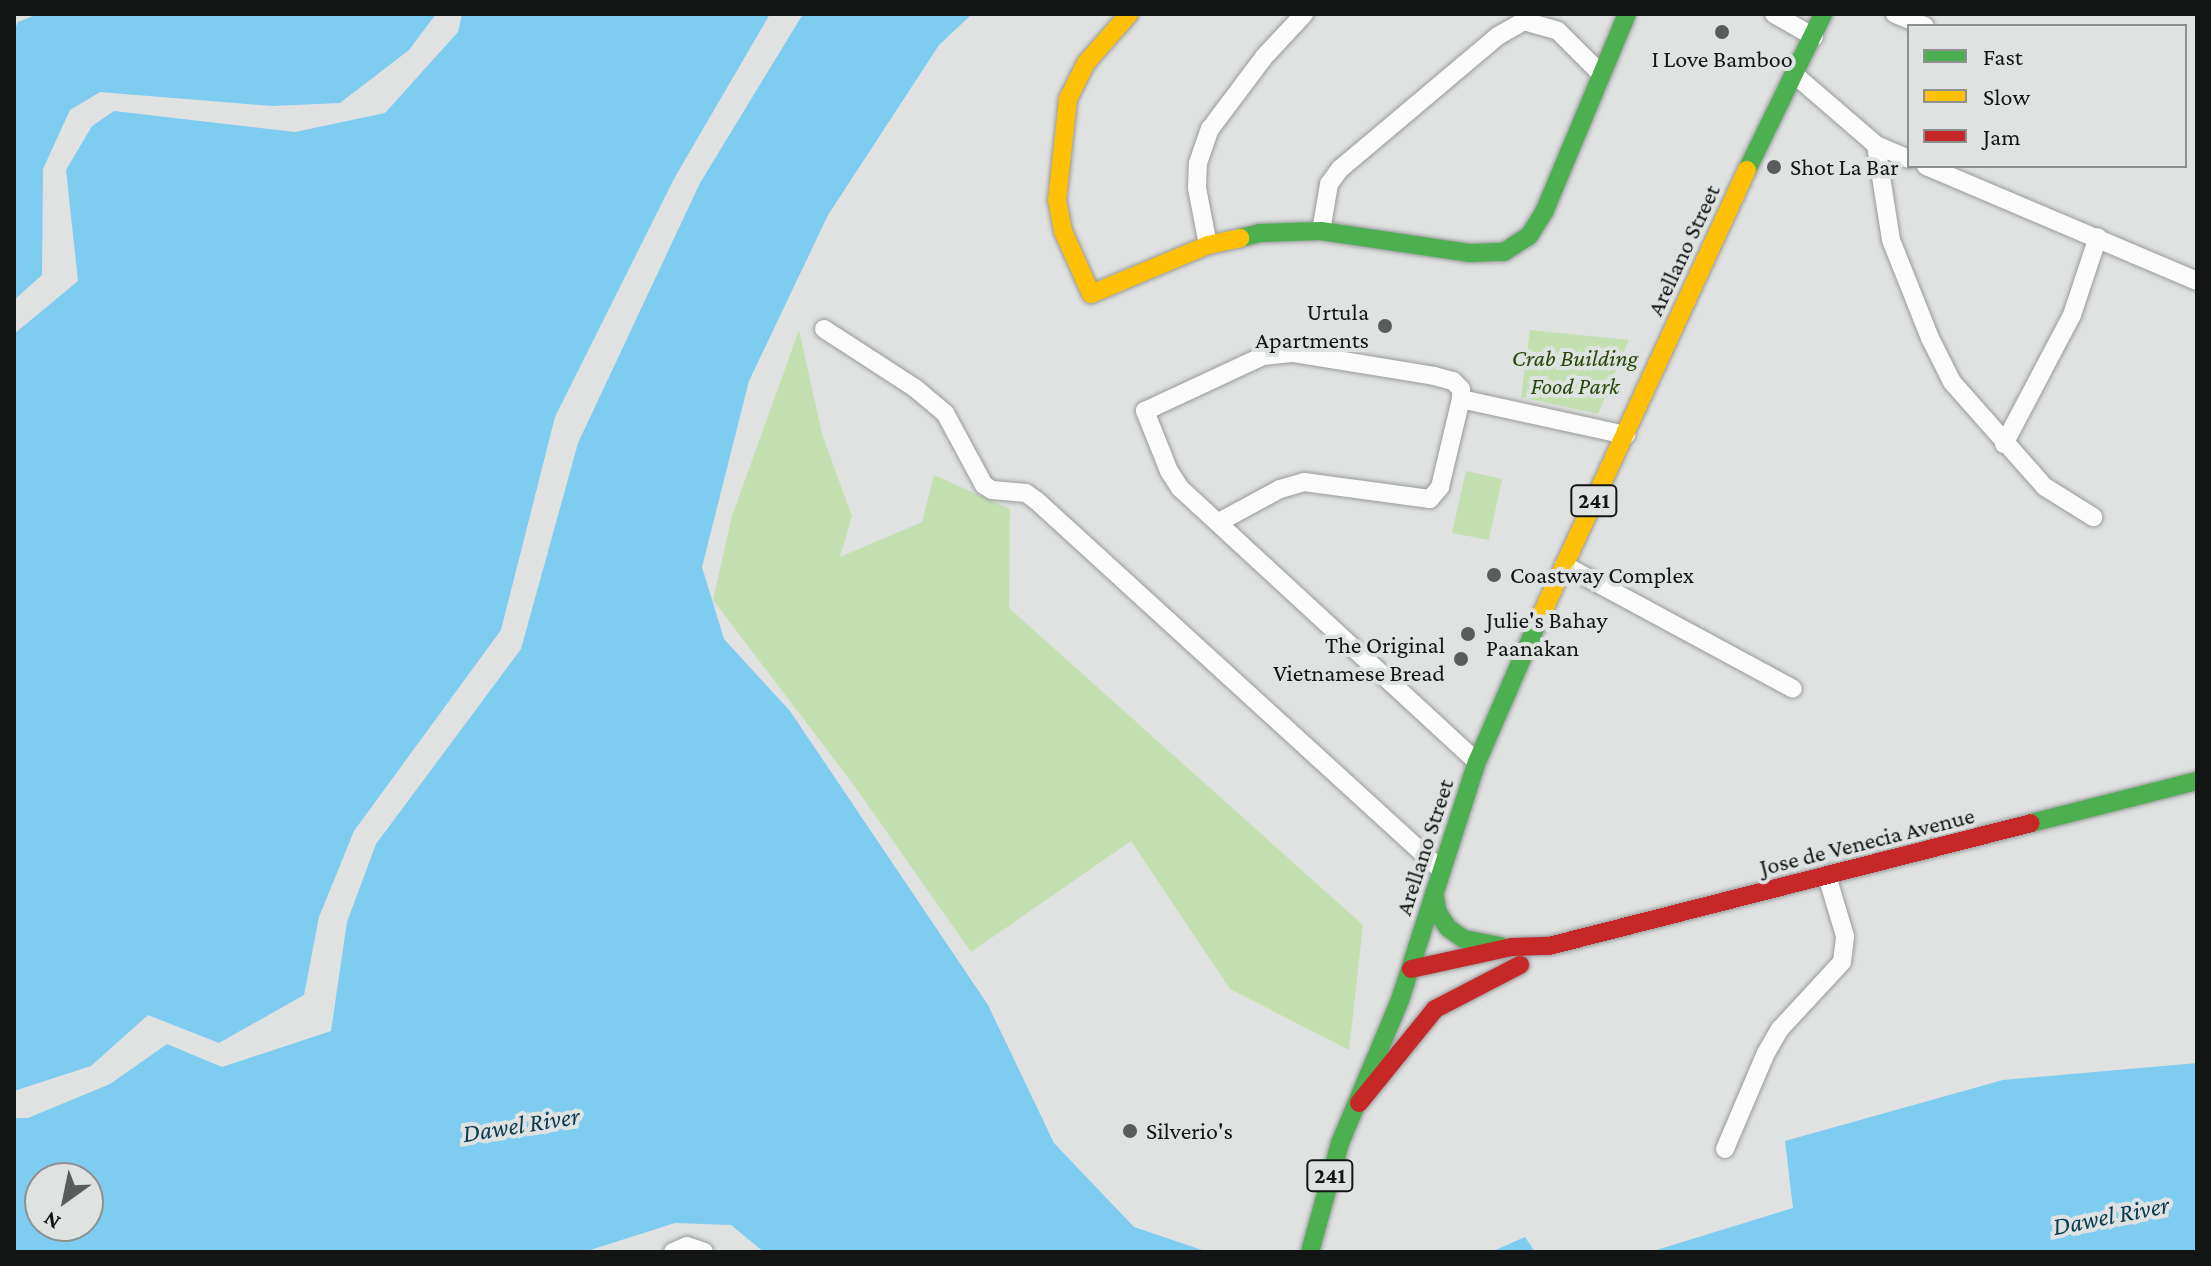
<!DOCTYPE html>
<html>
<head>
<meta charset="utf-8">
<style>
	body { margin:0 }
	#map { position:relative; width:2211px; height:1266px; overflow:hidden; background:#dfe2e1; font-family:"Crimson Pro",serif }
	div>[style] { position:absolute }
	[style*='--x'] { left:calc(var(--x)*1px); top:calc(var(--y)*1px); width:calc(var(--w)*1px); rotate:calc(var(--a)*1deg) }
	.green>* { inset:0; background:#c4e0b0 }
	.water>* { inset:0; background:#7fccf1 }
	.roads { filter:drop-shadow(0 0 2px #989a9a) drop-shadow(0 0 2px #989a9a) }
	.street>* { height:18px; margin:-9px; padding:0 9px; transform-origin:9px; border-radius:9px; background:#fafbfa }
	.fast>* { height:18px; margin:-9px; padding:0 9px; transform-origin:9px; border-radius:9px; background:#4caf50 }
	.slow>* { height:18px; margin:-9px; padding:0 9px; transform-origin:9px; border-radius:9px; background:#ffc107 }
	.jam>* { height:18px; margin:-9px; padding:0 9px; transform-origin:9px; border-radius:9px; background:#c62828 }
	.dots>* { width:22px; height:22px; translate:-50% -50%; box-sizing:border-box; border:4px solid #dee3e2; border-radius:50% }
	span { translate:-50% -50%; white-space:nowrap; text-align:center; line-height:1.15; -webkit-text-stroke:8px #dee3e2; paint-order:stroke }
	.shield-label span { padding:2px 6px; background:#dee3e2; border:2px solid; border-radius:6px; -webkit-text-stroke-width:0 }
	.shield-label { font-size:22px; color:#131414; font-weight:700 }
	.poi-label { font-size:24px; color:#131414 }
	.left { translate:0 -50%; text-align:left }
	.right { translate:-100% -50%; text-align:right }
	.street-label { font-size:24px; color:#131414 }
	.park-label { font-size:24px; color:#294708; font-style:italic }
	.water-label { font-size:26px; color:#0a3a50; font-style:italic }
	.frame { position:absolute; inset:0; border:16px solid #131414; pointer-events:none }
	.legend { position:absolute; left:1907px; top:24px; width:280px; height:144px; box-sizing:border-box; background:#dee3e2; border:2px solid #8d9090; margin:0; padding:10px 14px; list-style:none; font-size:24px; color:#131414 }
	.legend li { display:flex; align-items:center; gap:16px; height:40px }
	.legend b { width:40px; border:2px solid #8d9090 }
	.north { position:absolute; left:24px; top:1162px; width:80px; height:80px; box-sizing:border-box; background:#dee3e2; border:2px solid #8d9090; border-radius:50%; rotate:213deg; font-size:22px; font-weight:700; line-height:32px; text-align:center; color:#131414 }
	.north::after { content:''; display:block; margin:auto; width:28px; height:36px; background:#5a5c5c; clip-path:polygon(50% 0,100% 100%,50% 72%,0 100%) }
</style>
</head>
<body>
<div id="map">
	<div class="green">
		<i style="clip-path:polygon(799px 330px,822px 434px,852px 516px,840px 557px,922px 522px,934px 475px,1010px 509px,1009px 608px,1363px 925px,1349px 1050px,1230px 989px,1131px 841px,971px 952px,853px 784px,713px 600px,732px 516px)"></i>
		<i style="clip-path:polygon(1530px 330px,1629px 340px,1598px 414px,1521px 397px)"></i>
		<i style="clip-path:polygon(1466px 471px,1502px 479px,1489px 540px,1452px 533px)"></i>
	</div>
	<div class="water">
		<i style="clip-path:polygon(38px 14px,436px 14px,409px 50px,340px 103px,272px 106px,100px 92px,70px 110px,43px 169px,42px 275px,14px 300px,14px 30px,18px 22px)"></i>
		<i style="clip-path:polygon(462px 14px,770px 14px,675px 177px,555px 417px,501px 630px,354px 831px,319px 917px,304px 995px,219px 1043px,148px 1015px,91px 1066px,14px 1091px,14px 334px,78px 281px,66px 170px,92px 126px,114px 111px,295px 132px,385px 113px,458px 32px)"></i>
		<i style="clip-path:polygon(evenodd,803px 14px,972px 14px,939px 45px,828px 215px,749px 381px,702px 567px,724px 639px,790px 711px,988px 1005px,1054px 1143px,1134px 1227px,1208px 1252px,764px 1252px,731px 1225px,675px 1223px,584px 1252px,14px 1252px,14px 1118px,28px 1118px,110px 1084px,167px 1044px,222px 1067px,331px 1031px,347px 922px,376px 844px,521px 649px,578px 443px,700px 183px,803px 14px,40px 1178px,88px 1178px,88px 1226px,40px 1226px,40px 1178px)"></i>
		<i style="clip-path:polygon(2197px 1063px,2197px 1252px,1650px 1252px,1793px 1208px,1785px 1141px,2003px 1080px)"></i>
		<i style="clip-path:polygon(1525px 1237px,1535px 1252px,1491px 1252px)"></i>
	</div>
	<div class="roads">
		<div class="street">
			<i style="--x:1774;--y:14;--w:46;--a:29.9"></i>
			<i style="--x:1895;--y:14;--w:32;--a:22"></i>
			<i style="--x:1795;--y:75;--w:107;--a:40.8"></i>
			<i style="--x:1876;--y:145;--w:36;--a:23"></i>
			<i style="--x:1876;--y:145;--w:96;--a:81"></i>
			<i style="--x:1891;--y:240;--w:105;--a:68.3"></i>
			<i style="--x:1930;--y:338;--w:49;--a:63.4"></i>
			<i style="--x:1952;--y:382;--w:140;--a:48.5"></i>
			<i style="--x:2045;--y:487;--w:57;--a:32"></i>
			<i style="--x:1926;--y:166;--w:294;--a:23"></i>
			<i style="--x:1321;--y:231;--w:48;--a:-80.3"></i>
			<i style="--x:1329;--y:184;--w:19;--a:-54"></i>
			<i style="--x:1340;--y:169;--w:207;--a:-40.1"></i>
			<i style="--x:1498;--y:36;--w:30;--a:-30"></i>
			<i style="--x:1524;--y:21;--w:35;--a:16"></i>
			<i style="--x:1558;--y:31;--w:59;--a:45"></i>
			<i style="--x:1208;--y:245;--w:58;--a:-100.9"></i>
			<i style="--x:1197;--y:188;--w:25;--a:-88"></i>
			<i style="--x:1198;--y:163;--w:36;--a:-71"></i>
			<i style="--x:1210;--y:129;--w:90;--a:-53.1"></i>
			<i style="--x:1264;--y:57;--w:59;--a:-47.1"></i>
			<i style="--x:824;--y:329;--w:108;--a:33"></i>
			<i style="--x:915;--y:388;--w:39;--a:40"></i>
			<i style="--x:945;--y:413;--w:82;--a:61.6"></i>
			<i style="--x:984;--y:485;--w:9;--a:32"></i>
			<i style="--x:992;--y:490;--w:34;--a:5"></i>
			<i style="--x:1026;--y:493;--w:14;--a:36"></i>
			<i style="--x:1037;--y:501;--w:546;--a:42.4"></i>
			<i style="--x:2004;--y:444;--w:146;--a:-62.2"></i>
			<i style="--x:2072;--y:315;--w:82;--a:-71.6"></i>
			<i style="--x:1219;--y:522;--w:69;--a:-28.4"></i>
			<i style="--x:1280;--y:489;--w:25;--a:-16"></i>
			<i style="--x:1304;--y:482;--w:127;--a:7.7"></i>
			<i style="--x:1430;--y:499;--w:16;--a:-50"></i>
			<i style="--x:1440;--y:487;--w:90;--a:-76.6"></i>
			<i style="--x:1564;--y:565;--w:260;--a:28.4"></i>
			<i style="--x:1477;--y:762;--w:404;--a:-137.3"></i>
			<i style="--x:1180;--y:488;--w:20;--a:-123"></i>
			<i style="--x:1169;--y:471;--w:65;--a:-111.8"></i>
			<i style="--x:1145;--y:411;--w:130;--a:-25"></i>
			<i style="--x:1263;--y:356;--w:31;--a:-6"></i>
			<i style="--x:1294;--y:353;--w:142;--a:9.3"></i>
			<i style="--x:1434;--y:376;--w:20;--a:15"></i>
			<i style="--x:1453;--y:381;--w:11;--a:45"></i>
			<i style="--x:1461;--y:389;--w:10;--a:90"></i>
			<i style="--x:1461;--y:399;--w:169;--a:12.3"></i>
			<i style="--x:1725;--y:1149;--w:104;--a:-66.9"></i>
			<i style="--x:1766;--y:1053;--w:28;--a:-60"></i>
			<i style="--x:1780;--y:1029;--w:91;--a:-47.2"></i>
			<i style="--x:1842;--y:962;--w:26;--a:-83"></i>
			<i style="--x:1845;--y:936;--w:63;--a:-106.7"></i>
			<i style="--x:673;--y:1252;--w:15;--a:-23"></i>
			<i style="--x:687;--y:1246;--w:18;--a:19"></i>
		</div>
		<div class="fast">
			<i style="--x:1747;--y:170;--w:174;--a:-64"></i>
			<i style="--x:1240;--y:238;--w:21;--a:-14"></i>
			<i style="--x:1260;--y:233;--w:61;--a:-1.9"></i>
			<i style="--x:1321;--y:231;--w:151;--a:8.4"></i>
			<i style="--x:1470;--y:253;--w:34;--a:-2"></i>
			<i style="--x:1504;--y:252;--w:30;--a:-33"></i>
			<i style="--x:1529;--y:236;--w:31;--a:-58"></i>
			<i style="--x:1545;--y:210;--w:212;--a:-67.3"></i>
			<i style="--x:2031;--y:823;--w:171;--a:-14.2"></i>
			<i style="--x:1434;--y:893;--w:20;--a:79"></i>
			<i style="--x:1438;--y:913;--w:18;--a:56"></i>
			<i style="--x:1448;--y:928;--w:19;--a:35"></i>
			<i style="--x:1464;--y:939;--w:38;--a:11"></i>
			<i style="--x:1400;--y:1000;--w:250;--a:-72.1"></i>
			<i style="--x:1477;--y:762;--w:153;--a:-66.5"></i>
			<i style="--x:1310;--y:1252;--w:113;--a:-74.6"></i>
			<i style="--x:1340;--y:1143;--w:155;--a:-67.2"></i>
		</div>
		<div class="slow">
			<i style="--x:1129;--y:14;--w:65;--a:131.3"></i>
			<i style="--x:1086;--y:63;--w:40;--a:116.6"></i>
			<i style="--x:1068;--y:99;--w:102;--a:96.2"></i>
			<i style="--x:1057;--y:200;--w:32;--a:79"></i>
			<i style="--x:1063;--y:231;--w:69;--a:66"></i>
			<i style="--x:1091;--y:294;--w:127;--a:-22.7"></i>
			<i style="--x:1208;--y:245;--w:33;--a:-12"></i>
			<i style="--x:1538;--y:622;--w:498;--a:-65.2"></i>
		</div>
		<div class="jam">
			<i style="--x:1411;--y:969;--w:103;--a:-12.3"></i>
			<i style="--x:1512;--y:947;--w:37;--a:-2"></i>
			<i style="--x:1549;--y:946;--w:497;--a:-14.3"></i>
			<i style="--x:1359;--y:1103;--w:121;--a:-51"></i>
			<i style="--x:1435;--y:1009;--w:96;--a:-27.4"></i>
		</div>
	</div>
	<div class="dots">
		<i style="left:1722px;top:32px;background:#5a5c5c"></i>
		<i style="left:1774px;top:167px;background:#5a5c5c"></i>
		<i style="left:1385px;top:326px;background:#5a5c5c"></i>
		<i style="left:1494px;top:575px;background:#5a5c5c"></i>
		<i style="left:1468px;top:634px;background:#5a5c5c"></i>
		<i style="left:1461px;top:659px;background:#5a5c5c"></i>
		<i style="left:1130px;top:1131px;background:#5a5c5c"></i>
	</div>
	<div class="shield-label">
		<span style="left:1594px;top:501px">241</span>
		<span style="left:1330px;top:1176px">241</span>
	</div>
	<div class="poi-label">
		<span style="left:1722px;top:59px">I Love Bamboo</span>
		<span class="left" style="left:1790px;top:167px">Shot La Bar</span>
		<span class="right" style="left:1369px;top:326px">Urtula<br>Apartments</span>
		<span class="left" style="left:1510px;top:575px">Coastway Complex</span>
		<span class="left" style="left:1486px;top:634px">Julie's Bahay<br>Paanakan</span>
		<span class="right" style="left:1445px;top:659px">The Original<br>Vietnamese Bread</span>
		<span class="left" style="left:1146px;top:1131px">Silverio's</span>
	</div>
	<div class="street-label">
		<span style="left:1683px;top:250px;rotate:-65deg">Arellano Street</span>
		<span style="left:1867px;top:841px;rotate:-14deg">Jose de Venecia Avenue</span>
		<span style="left:1424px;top:847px;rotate:-72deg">Arellano Street</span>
	</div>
	<div class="park-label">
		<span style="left:1575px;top:372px">Crab Building<br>Food Park</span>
	</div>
	<div class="water-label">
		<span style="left:521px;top:1125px;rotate:-9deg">Dawel River</span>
		<span style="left:2111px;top:1216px;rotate:-11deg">Dawel River</span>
	</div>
	<div class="frame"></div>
	<ul class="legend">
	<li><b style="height:10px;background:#4caf50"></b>Fast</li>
	<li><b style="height:10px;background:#ffc107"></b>Slow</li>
	<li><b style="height:10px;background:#c62828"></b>Jam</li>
	</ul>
	<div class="north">N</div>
</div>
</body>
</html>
